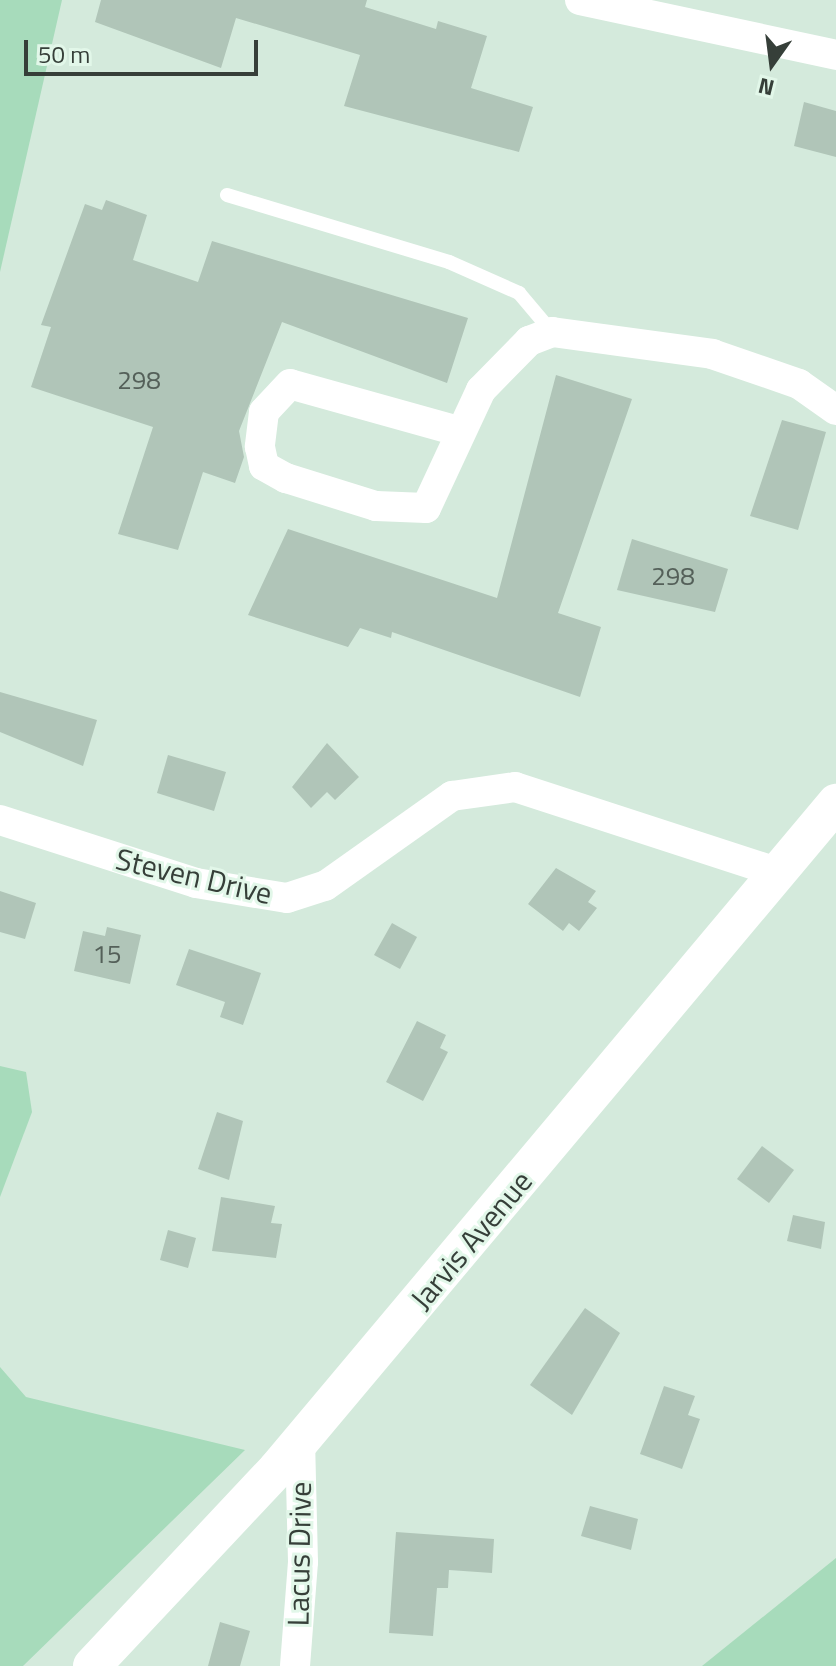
<!DOCTYPE html>
<html>
<head>
<meta charset="utf-8">
<style>
	body { margin:0 }
	#map { position:relative; width:836px; height:1666px; overflow:hidden; background:#d4eadc; font-family:"Titillium Web",sans-serif }
	div>[style] { position:absolute }
	[style*='--x'] { left:calc(var(--x)*1px); top:calc(var(--y)*1px); width:calc(var(--w)*1px); rotate:calc(var(--a)*1deg) }
	.green>* { inset:0; background:#a7dbbb }
	.building>* { inset:0; background:#b0c5b8 }
	.service>* { height:14px; margin:-7px; padding:0 7px; transform-origin:7px; border-radius:7px; background:#fff }
	.minor>* { height:30px; margin:-15px; padding:0 15px; transform-origin:15px; border-radius:15px; background:#fff }
	.tertiary>* { height:38px; margin:-19px; padding:0 19px; transform-origin:19px; border-radius:19px; background:#fff }
	span { translate:-50% -50%; white-space:nowrap; text-align:center; line-height:1.15; -webkit-text-stroke:6px #e2f7e9; paint-order:stroke }
	.number-label { font-size:26px; color:#546059 }
	.number-label span { -webkit-text-stroke-width:0 }
	.street-label { font-size:30px; color:#363f39 }
	.north { position:absolute; left:732px; top:24px; width:80px; height:80px; -webkit-text-stroke:6px #e2f7e9; paint-order:stroke; rotate:194deg; font-size:22px; font-weight:700; line-height:32px; text-align:center; color:#363f39 }
	.north::after { content:''; display:block; margin:auto; width:28px; height:36px; background:#363f39; clip-path:polygon(50% 0,100% 100%,50% 72%,0 100%) }
	.scale { position:absolute; left:24px; top:40px; width:234px; height:36px; box-sizing:border-box; border:4px solid #363f39; border-top:0; padding-left:10px; font-size:24px; line-height:28px; white-space:nowrap; color:#363f39; -webkit-text-stroke:6px #e2f7e9; paint-order:stroke }
</style>
</head>
<body>
<div id="map">
	<div class="green">
		<i style="clip-path:polygon(0 0,62px 0,0 272px)"></i>
		<i style="clip-path:polygon(0 1066px,26px 1072px,32px 1112px,0 1197px)"></i>
		<i style="clip-path:polygon(0 1367px,26px 1397px,245px 1450px,23px 1666px,0 1666px)"></i>
		<i style="clip-path:polygon(836px 1558px,836px 1666px,702px 1666px)"></i>
	</div>
	<div class="building">
		<i style="clip-path:polygon(101px 0,367px 0,365px 7px,436px 29px,438px 21px,487px 36px,471px 88px,533px 107px,519px 152px,344px 106px,360px 55px,236px 18px,221px 68px,95px 22px)"></i>
		<i style="clip-path:polygon(804px 102px,836px 111px,836px 157px,794px 146px)"></i>
		<i style="clip-path:polygon(106px 200px,147px 215px,133px 260px,198px 282px,212px 241px,468px 318px,447px 383px,282px 322px,239px 431px,244px 457px,235px 483px,203px 472px,178px 550px,118px 534px,153px 427px,31px 387px,51px 327px,41px 325px,85px 204px,102px 210px)"></i>
		<i style="clip-path:polygon(556px 375px,632px 399px,558px 613px,601px 627px,580px 697px,392px 632px,391px 638px,360px 628px,348px 647px,248px 615px,288px 529px,497px 598px)"></i>
		<i style="clip-path:polygon(782px 420px,826px 432px,798px 530px,750px 516px)"></i>
		<i style="clip-path:polygon(632px 539px,728px 569px,715px 612px,617px 590px)"></i>
		<i style="clip-path:polygon(0 692px,97px 720px,83px 766px,0 732px)"></i>
		<i style="clip-path:polygon(327px 743px,359px 777px,335px 800px,327px 792px,311px 808px,292px 787px)"></i>
		<i style="clip-path:polygon(168px 755px,226px 772px,214px 811px,157px 793px)"></i>
		<i style="clip-path:polygon(556px 868px,596px 891px,588px 902px,597px 908px,579px 931px,569px 923px,563px 931px,528px 904px)"></i>
		<i style="clip-path:polygon(0 891px,36px 903px,25px 939px,0 932px)"></i>
		<i style="clip-path:polygon(392px 923px,417px 937px,400px 969px,374px 955px)"></i>
		<i style="clip-path:polygon(107px 927px,141px 935px,130px 984px,74px 971px,83px 931px,105px 936px)"></i>
		<i style="clip-path:polygon(189px 949px,261px 973px,243px 1025px,220px 1017px,225px 1002px,176px 985px)"></i>
		<i style="clip-path:polygon(417px 1021px,446px 1035px,440px 1048px,448px 1052px,423px 1101px,386px 1082px)"></i>
		<i style="clip-path:polygon(217px 1112px,243px 1121px,229px 1180px,198px 1169px)"></i>
		<i style="clip-path:polygon(762px 1146px,794px 1170px,769px 1203px,737px 1179px)"></i>
		<i style="clip-path:polygon(221px 1197px,275px 1206px,271px 1223px,282px 1224px,276px 1258px,212px 1251px)"></i>
		<i style="clip-path:polygon(793px 1215px,825px 1222px,821px 1249px,787px 1241px)"></i>
		<i style="clip-path:polygon(168px 1230px,196px 1238px,188px 1268px,160px 1260px)"></i>
		<i style="clip-path:polygon(585px 1308px,620px 1333px,572px 1415px,530px 1385px)"></i>
		<i style="clip-path:polygon(664px 1386px,695px 1396px,688px 1415px,700px 1419px,682px 1469px,640px 1454px)"></i>
		<i style="clip-path:polygon(590px 1506px,638px 1519px,631px 1550px,581px 1536px)"></i>
		<i style="clip-path:polygon(396px 1532px,494px 1539px,492px 1573px,449px 1570px,448px 1588px,437px 1588px,433px 1636px,389px 1633px)"></i>
		<i style="clip-path:polygon(220px 1622px,250px 1631px,240px 1666px,208px 1666px)"></i>
	</div>
	<div class="service">
		<i style="--x:227;--y:195;--w:232;--a:16.8"></i>
		<i style="--x:449;--y:262;--w:77;--a:23.9"></i>
		<i style="--x:519;--y:293;--w:51;--a:49.8"></i>
	</div>
	<div class="minor">
		<i style="--x:580;--y:0;--w:262;--a:12.1"></i>
		<i style="--x:458;--y:431;--w:174;--a:-164.4"></i>
		<i style="--x:290;--y:384;--w:38;--a:133"></i>
		<i style="--x:264;--y:412;--w:35;--a:97"></i>
		<i style="--x:260;--y:447;--w:19;--a:78"></i>
		<i style="--x:264;--y:466;--w:25;--a:29"></i>
		<i style="--x:286;--y:478;--w:94;--a:17.3"></i>
		<i style="--x:376;--y:506;--w:50;--a:2.3"></i>
		<i style="--x:426;--y:508;--w:130;--a:-65"></i>
		<i style="--x:481;--y:390;--w:69;--a:-45.6"></i>
		<i style="--x:529;--y:341;--w:25;--a:-21"></i>
		<i style="--x:552;--y:332;--w:162;--a:7.8"></i>
		<i style="--x:712;--y:354;--w:92;--a:19"></i>
		<i style="--x:799;--y:384;--w:45;--a:35.1"></i>
		<i style="--x:0;--y:820;--w:206;--a:17.8"></i>
		<i style="--x:196;--y:883;--w:92;--a:9.4"></i>
		<i style="--x:287;--y:898;--w:40;--a:-18"></i>
		<i style="--x:325;--y:886;--w:156;--a:-35.3"></i>
		<i style="--x:452;--y:796;--w:64;--a:-8.1"></i>
		<i style="--x:515;--y:787;--w:278;--a:18"></i>
		<i style="--x:295;--y:1666;--w:104;--a:-85.6"></i>
		<i style="--x:303;--y:1562;--w:120;--a:-91.4"></i>
	</div>
	<div class="tertiary">
		<i style="--x:92;--y:1666;--w:270;--a:-46.8"></i>
		<i style="--x:277;--y:1469;--w:870;--a:-49.99"></i>
	</div>
	<div class="number-label">
		<span style="left:139px;top:380px">298</span>
		<span style="left:673px;top:576px">298</span>
		<span style="left:107px;top:954px">15</span>
	</div>
	<div class="street-label">
		<span style="left:194px;top:876px;rotate:13deg">Steven Drive</span>
		<span style="left:471px;top:1240px;rotate:-50deg">Jarvis Avenue</span>
		<span style="left:299px;top:1554px;rotate:-89deg">Lacus Drive</span>
	</div>
	<div class="north">N</div>
	<div class="scale">50 m</div>
</div>
</body>
</html>
